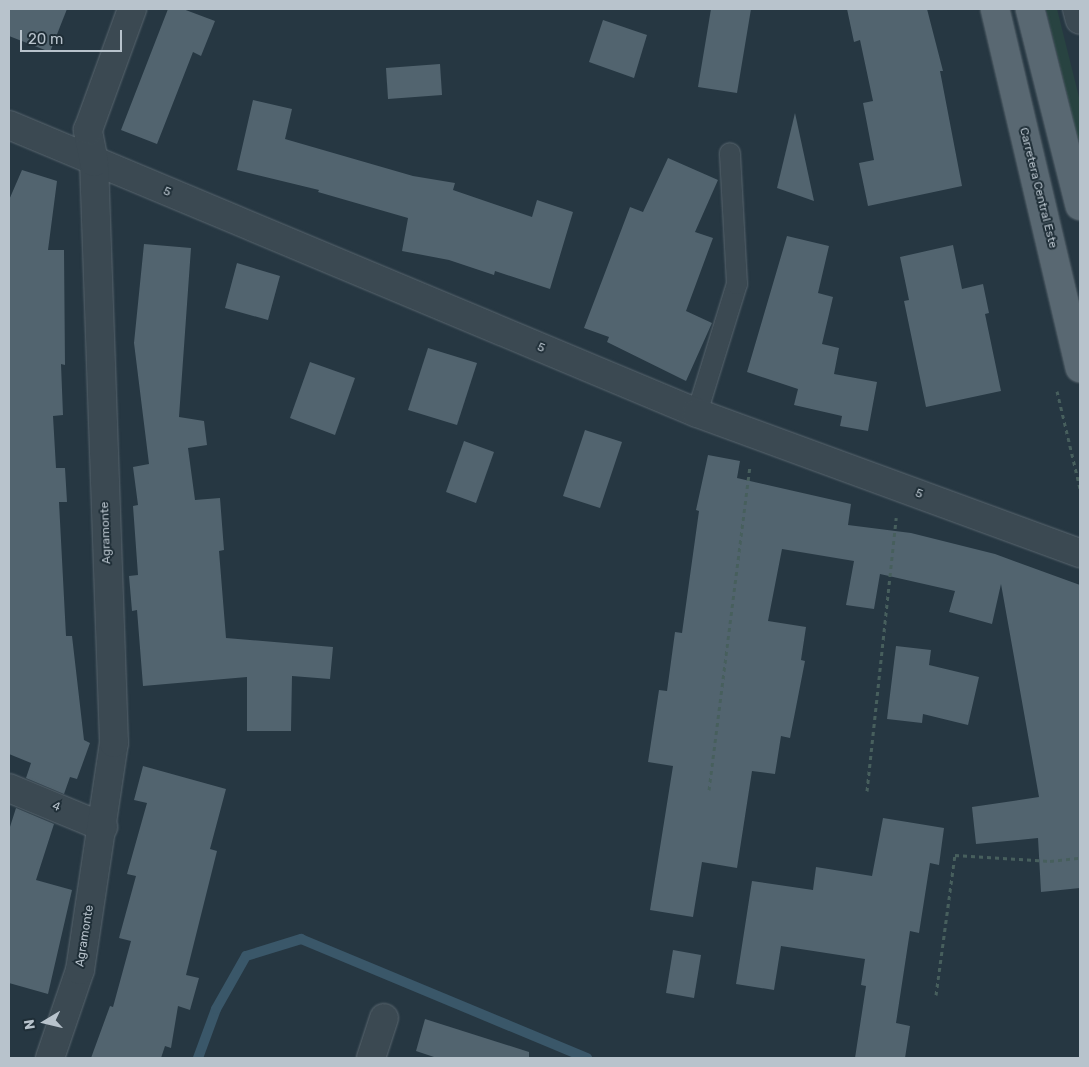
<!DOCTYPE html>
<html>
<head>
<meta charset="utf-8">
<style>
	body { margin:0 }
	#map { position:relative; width:1089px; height:1067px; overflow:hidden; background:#263742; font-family:Rubik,sans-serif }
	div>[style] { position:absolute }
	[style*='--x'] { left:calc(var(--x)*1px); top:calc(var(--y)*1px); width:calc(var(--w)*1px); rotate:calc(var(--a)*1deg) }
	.green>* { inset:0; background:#284341 }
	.stream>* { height:10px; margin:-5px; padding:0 5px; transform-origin:5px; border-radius:5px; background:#3a5769 }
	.building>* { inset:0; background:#52646f }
	.path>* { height:3px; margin-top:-1.5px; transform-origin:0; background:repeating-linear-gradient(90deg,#475f5d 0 4px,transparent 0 8px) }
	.roads { filter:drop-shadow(0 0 1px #59666f) drop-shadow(0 0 1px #59666f) }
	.service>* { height:20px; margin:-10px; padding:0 10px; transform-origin:10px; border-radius:10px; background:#3b4952 }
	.minor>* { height:28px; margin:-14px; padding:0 14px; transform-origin:14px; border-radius:14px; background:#3b4952 }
	.primary>* { height:28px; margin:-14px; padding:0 14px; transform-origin:14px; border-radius:14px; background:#596872 }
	span { translate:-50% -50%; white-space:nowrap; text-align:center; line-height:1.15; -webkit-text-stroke:4px #1f2e37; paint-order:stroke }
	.street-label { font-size:12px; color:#b8c3cc }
	.frame { position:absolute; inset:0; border:10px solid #b8c3cc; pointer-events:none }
	.north { position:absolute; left:20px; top:997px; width:50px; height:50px; -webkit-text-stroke:4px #1f2e37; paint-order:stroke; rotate:261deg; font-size:14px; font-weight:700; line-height:20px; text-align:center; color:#b8c3cc }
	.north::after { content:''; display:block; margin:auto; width:18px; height:22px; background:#b8c3cc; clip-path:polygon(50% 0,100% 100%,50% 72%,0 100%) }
	.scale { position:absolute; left:20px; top:30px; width:102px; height:22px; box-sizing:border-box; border:2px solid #b8c3cc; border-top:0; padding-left:6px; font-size:15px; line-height:18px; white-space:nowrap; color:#b8c3cc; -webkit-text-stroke:4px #1f2e37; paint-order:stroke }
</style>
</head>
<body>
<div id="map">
	<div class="green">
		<i style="clip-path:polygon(1046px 9px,1057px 9px,1080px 101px,1080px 146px)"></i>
	</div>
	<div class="stream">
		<i style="--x:198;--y:1058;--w:52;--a:-69.8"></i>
		<i style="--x:216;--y:1009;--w:61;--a:-60.5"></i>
		<i style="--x:246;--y:956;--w:58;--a:-17.2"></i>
		<i style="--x:301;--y:939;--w:310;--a:22.6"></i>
	</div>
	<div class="building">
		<i style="clip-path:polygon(9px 9px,67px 9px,50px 52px,9px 36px)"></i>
		<i style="clip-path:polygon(168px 9px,183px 9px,215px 21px,201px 56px,193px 52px,157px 144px,121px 130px)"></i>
		<i style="clip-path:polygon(711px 9px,751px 9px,737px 93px,698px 87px)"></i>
		<i style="clip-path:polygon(847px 9px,927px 9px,943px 71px,940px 71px,962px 186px,868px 206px,859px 163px,874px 160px,863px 103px,873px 101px,860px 40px,854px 42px)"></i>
		<i style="clip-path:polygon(603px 20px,647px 35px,634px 78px,589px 62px)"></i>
		<i style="clip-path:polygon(440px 64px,442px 95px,388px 99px,386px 68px)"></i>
		<i style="clip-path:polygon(253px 100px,292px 109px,285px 139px,413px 176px,455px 183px,453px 190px,532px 217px,537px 200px,573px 212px,550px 289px,495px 271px,494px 275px,449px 260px,402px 251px,408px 218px,318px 192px,319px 190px,237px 170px)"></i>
		<i style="clip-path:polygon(795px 113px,814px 201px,777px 188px)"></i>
		<i style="clip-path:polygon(668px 158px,718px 180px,695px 232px,713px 238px,686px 311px,712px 323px,686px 381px,607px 342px,609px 337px,584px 328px,630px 207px,643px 212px)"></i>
		<i style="clip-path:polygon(22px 170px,57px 181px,48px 250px,64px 250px,65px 365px,61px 364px,63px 415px,53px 416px,56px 468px,65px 468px,67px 502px,59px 502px,66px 636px,72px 636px,84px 740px,90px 743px,77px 779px,70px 777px,64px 794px,26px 778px,31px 763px,9px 754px,9px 200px)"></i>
		<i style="clip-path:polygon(787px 236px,829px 246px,818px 293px,833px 297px,822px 344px,839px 348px,834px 374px,877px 382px,868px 431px,840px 426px,842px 416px,794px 405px,798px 389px,747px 372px)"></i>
		<i style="clip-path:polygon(144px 244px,191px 248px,179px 417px,204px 421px,207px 445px,188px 448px,195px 500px,220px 498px,224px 550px,219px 551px,226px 638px,333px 647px,330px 679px,292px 676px,291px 731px,247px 731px,247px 677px,143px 686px,137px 610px,132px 611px,129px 576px,138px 575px,133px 506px,138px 505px,133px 467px,149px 464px,134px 343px)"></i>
		<i style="clip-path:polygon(953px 245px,962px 289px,983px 284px,989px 313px,985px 314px,1001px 391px,926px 407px,904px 301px,909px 300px,900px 257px)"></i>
		<i style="clip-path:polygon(237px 263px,280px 276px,268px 320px,225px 308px)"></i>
		<i style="clip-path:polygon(428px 348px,477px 363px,457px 425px,408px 410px)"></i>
		<i style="clip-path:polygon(310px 362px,355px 378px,335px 435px,290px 418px)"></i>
		<i style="clip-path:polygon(585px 430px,622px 442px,600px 508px,563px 496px)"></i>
		<i style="clip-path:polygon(464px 441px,494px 452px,476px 503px,446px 492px)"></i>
		<i style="clip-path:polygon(708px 455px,740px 461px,737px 478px,851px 504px,848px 525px,911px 533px,995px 554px,1080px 585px,1080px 888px,1041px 892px,1038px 838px,976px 844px,972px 807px,1039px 797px,1001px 584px,992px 624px,949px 612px,955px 591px,880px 574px,874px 609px,846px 605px,854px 561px,782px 549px,768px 621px,806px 627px,801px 660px,805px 661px,790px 738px,781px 736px,775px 774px,752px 771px,737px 868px,702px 862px,693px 917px,650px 910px,673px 766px,648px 762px,659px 690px,667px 691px,675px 632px,682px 633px,699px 511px,696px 510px)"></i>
		<i style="clip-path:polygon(896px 646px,931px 650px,929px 665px,979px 677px,968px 725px,923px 714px,922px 723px,887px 719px)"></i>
		<i style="clip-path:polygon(143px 766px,226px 789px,210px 849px,217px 851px,186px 975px,199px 978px,190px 1010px,178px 1006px,171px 1048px,165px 1046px,161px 1058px,91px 1058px,110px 1006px,113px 1007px,131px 941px,119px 938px,136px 876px,127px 874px,147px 803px,134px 800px)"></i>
		<i style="clip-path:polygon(16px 808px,54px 824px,36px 880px,72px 890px,48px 994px,9px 983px,9px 830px)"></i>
		<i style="clip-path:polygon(883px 818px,944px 828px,939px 865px,930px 863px,919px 933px,910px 931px,896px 1023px,910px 1026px,905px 1058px,855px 1058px,866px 986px,861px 985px,865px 959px,781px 946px,774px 990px,736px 984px,752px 881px,813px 890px,816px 867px,872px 876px)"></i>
		<i style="clip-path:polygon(673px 950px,701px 955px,694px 998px,666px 993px)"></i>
		<i style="clip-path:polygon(425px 1019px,529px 1052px,529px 1058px,437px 1058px,416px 1051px)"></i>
	</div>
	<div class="path">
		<i style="--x:1057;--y:391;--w:100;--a:76.7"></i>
		<i style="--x:709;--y:790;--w:327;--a:-82.8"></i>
		<i style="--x:867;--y:791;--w:275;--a:-83.9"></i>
		<i style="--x:936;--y:995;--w:141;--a:-82.3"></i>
		<i style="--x:955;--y:855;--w:95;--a:3.6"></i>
		<i style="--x:1050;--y:861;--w:30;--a:-6"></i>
	</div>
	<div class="roads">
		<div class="service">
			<i style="--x:697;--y:413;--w:135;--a:-72.8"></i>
			<i style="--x:737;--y:284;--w:131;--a:-93.1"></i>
		</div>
		<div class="minor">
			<i style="--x:1077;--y:9;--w:11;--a:75"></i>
			<i style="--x:9;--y:125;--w:746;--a:22.71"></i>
			<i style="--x:697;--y:413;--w:408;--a:20.1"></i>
			<i style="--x:9;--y:788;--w:102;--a:22.5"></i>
			<i style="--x:50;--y:1058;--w:93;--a:-71.2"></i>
			<i style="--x:80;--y:970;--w:230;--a:-81.5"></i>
			<i style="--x:114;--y:743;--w:581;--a:-91.97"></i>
			<i style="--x:94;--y:162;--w:33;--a:-101"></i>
			<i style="--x:88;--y:130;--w:129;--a:-70"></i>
			<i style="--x:371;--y:1058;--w:42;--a:-72"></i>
		</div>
		<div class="primary">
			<i style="--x:995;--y:9;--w:369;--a:76.7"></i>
			<i style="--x:1030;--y:9;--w:203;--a:75.8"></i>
		</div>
	</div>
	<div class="street-label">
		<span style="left:1038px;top:188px;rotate:76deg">Carretera Central Este</span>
		<span style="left:167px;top:192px;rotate:23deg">5</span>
		<span style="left:541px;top:348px;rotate:23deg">5</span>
		<span style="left:919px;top:494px;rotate:20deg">5</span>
		<span style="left:106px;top:533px;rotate:-92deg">Agramonte</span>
		<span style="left:56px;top:807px;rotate:22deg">4</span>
		<span style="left:85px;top:936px;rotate:-81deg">Agramonte</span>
	</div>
	<div class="frame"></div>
	<div class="north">N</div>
	<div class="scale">20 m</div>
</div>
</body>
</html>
